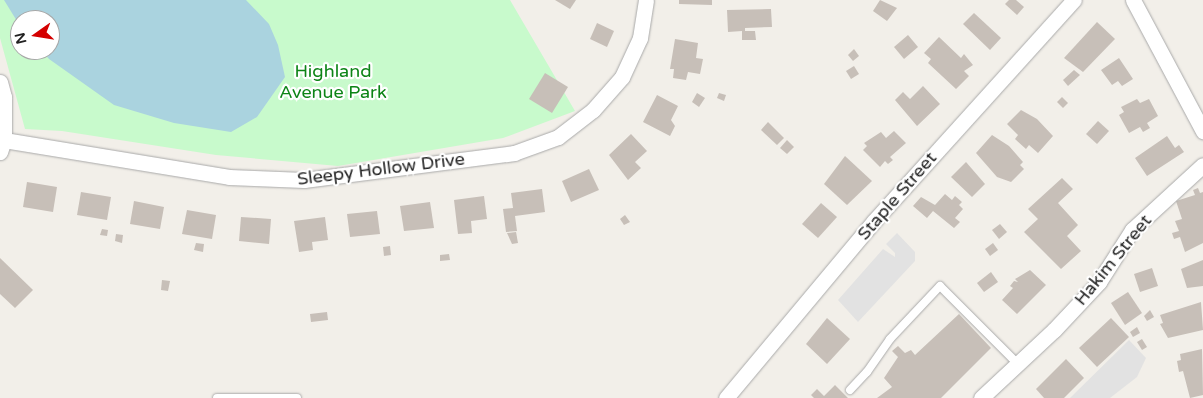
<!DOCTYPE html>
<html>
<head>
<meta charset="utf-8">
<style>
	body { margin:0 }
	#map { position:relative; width:1203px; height:398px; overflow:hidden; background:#f2efe9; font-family:"Varela Round",sans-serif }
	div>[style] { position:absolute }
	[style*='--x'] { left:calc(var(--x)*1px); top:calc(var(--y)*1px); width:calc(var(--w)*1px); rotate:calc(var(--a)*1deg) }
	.park>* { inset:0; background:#c8facc }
	.parking>* { inset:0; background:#e2e2e2 }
	.water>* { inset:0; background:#aad3df }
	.building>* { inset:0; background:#c7bfb8 }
	.roads { filter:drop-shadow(0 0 1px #a9a9a9) drop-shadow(0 0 1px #a9a9a9) }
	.lane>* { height:8px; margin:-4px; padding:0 4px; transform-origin:4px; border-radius:4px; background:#fff }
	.street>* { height:15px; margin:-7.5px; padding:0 7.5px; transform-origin:7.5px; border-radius:7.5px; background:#fff }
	span { translate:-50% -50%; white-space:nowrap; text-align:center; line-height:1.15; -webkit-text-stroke:4.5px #fff; paint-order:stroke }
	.park-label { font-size:18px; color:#0c8416 }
	.street-label { font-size:18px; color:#222 }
	.north { position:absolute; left:10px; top:10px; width:50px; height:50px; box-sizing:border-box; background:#fff; border:1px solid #a7a7a7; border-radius:50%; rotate:257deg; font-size:14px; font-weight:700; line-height:20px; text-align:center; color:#222 }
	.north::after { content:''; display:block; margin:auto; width:18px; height:22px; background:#d40000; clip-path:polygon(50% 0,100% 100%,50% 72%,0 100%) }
</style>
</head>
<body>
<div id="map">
	<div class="park">
		<i style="clip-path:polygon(evenodd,0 0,510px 0,575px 111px,503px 138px,338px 166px,216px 155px,62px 131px,25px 129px,0 38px,0 0,20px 20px,50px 20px,50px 50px,20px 50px,20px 20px)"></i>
	</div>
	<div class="parking">
		<i style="clip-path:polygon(897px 233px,915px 252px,915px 261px,858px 322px,838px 300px,883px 249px,895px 257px,895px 253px,886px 244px)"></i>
		<i style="clip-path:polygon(1129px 340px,1146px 358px,1137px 377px,1110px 398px,1070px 398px)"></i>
	</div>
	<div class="water">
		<i style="clip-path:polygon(4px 0,246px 0,269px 24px,278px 45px,285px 77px,257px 117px,231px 132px,174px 123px,114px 105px,49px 59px,41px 50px,50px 50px,50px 20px,20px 20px,20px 26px)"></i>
	</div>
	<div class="building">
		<i style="clip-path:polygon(555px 0,576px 0,570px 9px)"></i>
		<i style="clip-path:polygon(679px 0,712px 0,712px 5px,679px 4px)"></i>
		<i style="clip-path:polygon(880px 0,897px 8px,887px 21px,873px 11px)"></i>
		<i style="clip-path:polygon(1009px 0,1016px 0,1024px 7px,1017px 15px,1005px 4px)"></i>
		<i style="clip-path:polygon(771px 9px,772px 27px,745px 28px,745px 31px,755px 31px,756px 40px,742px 40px,742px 31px,728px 32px,727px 10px)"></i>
		<i style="clip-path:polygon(974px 13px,1001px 38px,990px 50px,963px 24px)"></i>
		<i style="clip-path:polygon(1097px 22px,1115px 39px,1083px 72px,1064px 58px)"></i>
		<i style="clip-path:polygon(597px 23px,614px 31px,607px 47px,590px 39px)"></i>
		<i style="clip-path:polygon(908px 35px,918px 47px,904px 59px,894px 47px)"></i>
		<i style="clip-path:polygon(939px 37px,961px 58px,964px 54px,973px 65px,964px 71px,969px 76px,956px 89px,928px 63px,931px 59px,924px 53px)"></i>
		<i style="clip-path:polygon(675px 39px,698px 43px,696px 58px,703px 59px,700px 74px,688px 72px,686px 80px,673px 78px,674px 69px,670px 69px)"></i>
		<i style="clip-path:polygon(854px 49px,859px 56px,853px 61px,848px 55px)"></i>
		<i style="clip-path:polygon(1119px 58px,1133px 79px,1122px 86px,1118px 81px,1112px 85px,1101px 70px)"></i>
		<i style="clip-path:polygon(854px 66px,859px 74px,851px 79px,846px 71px)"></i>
		<i style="clip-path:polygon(1074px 70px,1080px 75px,1068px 86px,1063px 80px)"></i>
		<i style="clip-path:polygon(545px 73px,568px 87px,552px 113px,529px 99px)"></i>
		<i style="clip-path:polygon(923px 86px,940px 104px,917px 126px,895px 100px,903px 92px,910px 99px)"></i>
		<i style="clip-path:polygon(697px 93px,705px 98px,699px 107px,692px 102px)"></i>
		<i style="clip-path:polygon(719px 93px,726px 95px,724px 101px,717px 98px)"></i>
		<i style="clip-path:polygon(657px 95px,678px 106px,671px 120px,675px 126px,670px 136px,643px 122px)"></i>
		<i style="clip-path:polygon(1062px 97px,1068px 103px,1063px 108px,1057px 102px)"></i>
		<i style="clip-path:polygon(1137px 99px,1140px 103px,1149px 99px,1158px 116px,1147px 123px,1150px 128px,1143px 132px,1140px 127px,1129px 133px,1119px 115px,1124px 112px,1121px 107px)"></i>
		<i style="clip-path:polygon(1021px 110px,1037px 119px,1053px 136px,1038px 153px,1029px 145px,1026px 149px,1015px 139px,1018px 135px,1007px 124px)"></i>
		<i style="clip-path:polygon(1098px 121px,1109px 131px,1097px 144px,1086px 134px)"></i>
		<i style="clip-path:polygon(768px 122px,784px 138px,777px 145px,761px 130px)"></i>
		<i style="clip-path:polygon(894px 131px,906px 143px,890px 157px,893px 160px,888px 164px,885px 161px,880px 167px,863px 150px,867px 146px,864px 143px,881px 132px,886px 138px)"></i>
		<i style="clip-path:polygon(631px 134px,647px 151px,635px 162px,641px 168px,628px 180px,609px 155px)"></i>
		<i style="clip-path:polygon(992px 135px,1009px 146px,1023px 162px,1020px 165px,1024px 169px,1011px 182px,997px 177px,976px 153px)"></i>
		<i style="clip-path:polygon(1167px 136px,1175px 148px,1179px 145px,1184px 152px,1147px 176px,1135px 158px)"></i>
		<i style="clip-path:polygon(787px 140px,794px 147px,787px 154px,780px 148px)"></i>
		<i style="clip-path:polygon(845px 156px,872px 181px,847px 205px,824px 184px)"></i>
		<i style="clip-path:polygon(966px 162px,985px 184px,972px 197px,951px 177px)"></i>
		<i style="clip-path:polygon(589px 169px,599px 190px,571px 202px,562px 181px)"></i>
		<i style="clip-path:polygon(1062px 178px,1073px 189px,1058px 203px,1078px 225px,1067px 236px,1081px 251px,1061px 269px,1024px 232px,1038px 219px,1028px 209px)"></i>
		<i style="clip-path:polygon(27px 182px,57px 187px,53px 212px,23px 207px)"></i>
		<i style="clip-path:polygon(1198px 188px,1200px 193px,1203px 192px,1203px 243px,1185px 252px,1180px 237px,1174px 239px,1172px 233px,1179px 231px,1175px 221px,1182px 219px,1176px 201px,1195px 195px,1193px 190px)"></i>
		<i style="clip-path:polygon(542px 189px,545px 212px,515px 216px,517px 231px,506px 232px,503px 209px,513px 208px,511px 193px)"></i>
		<i style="clip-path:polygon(81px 192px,111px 197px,107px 220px,77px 215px)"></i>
		<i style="clip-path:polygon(945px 194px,952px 200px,955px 196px,962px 202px,959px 205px,963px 209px,955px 218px,960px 222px,954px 228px,933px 211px,927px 218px,913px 206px,921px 197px,935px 205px)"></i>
		<i style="clip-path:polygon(484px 196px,487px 219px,471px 221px,472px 233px,458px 234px,454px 200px)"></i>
		<i style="clip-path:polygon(134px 201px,164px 207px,160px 229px,130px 224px)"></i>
		<i style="clip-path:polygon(430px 202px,434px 228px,404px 231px,400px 206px)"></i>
		<i style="clip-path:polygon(821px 203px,837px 217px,818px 238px,802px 224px)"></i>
		<i style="clip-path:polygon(187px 210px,216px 215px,212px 239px,182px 234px)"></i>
		<i style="clip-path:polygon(377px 211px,380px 234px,350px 237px,347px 214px)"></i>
		<i style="clip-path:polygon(625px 215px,630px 222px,624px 225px,620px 219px)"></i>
		<i style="clip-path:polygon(241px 217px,271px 219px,269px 244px,239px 241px)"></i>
		<i style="clip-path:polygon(325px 217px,328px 240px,312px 242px,313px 250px,299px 252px,294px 221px)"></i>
		<i style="clip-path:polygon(1000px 224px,1007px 232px,999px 239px,992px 230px)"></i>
		<i style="clip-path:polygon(102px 229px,108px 230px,107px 236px,100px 235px)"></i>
		<i style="clip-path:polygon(516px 232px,518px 243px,512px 244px,507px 233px)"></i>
		<i style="clip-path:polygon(116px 234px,123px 235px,122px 243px,115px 241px)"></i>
		<i style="clip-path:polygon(196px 243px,204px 244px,203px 252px,194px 250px)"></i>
		<i style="clip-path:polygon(993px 243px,998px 250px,990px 256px,985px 249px)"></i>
		<i style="clip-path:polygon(390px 246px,391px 255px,384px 256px,383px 247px)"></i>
		<i style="clip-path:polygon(449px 254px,450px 260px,440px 261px,440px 255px)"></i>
		<i style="clip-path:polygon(0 258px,33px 290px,15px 308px,0 294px)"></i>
		<i style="clip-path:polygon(1203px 260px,1203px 286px,1187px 288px,1181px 269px)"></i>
		<i style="clip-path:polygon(1152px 268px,1158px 286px,1140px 292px,1134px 274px)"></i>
		<i style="clip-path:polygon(1030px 270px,1046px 285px,1017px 314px,1002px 300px,1013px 288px,1010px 286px,1014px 281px,1018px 282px,1015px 279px)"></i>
		<i style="clip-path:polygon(991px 272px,998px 282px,984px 292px,977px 283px)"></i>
		<i style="clip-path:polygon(162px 280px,170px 281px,168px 291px,161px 290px)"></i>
		<i style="clip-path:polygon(1128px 292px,1142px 313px,1125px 325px,1111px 303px)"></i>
		<i style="clip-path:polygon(1201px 302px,1203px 330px,1168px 338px,1160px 324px,1163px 323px,1160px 315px)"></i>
		<i style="clip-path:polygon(1150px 310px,1154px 317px,1147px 321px,1144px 316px)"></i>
		<i style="clip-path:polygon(327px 312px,328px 320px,311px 322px,310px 314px)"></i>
		<i style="clip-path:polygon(959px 314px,991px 348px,941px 398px,877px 398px,892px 387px,884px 378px,898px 357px,892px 351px,898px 346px,905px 353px,911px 350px,915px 355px)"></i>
		<i style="clip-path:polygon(827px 318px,850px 339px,827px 364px,806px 344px)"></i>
		<i style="clip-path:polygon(1111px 318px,1129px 337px,1097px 367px,1079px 348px)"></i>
		<i style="clip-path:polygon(1137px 327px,1140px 333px,1133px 337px,1130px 332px)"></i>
		<i style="clip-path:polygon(1142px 339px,1147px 347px,1142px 350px,1137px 342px)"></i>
		<i style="clip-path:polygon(1202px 349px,1203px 395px,1190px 398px,1183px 371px,1179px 372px,1177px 361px,1181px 360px,1180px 354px)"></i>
		<i style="clip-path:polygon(1066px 359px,1084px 378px,1064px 398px,1044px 398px,1036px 389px)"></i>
		<i style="clip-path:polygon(835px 385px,848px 398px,814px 398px,811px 395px,817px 389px,824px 396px)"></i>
	</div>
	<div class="roads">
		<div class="lane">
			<i style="--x:850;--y:390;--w:25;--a:-47"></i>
			<i style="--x:867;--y:372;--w:40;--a:-55.1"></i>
			<i style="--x:890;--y:339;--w:73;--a:-46.7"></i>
			<i style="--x:940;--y:286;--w:109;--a:45"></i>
			<i style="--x:217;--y:398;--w:80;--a:0"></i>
		</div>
		<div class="street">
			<i style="--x:1133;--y:0;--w:149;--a:61.9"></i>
			<i style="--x:0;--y:82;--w:16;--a:75"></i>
			<i style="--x:4;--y:97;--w:43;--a:90"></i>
			<i style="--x:4;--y:140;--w:4;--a:-166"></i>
			<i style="--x:0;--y:152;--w:13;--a:-72"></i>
			<i style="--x:4;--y:140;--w:228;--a:9.3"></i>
			<i style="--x:229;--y:177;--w:75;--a:2.3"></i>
			<i style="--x:304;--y:180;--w:212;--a:-7.3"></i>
			<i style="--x:514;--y:153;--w:47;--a:-20"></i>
			<i style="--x:558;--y:137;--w:44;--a:-37.6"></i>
			<i style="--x:593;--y:110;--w:44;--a:-48.7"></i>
			<i style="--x:622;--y:77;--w:43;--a:-65.2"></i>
			<i style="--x:640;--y:38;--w:38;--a:-81"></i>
			<i style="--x:726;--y:398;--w:231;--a:-50.1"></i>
			<i style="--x:874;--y:221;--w:298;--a:-47.9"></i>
			<i style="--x:981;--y:398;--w:100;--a:-43"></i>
			<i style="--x:1054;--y:330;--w:66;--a:-46.8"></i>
			<i style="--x:1099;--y:282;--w:62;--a:-57.6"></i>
			<i style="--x:1132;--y:230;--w:96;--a:-42.5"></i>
		</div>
	</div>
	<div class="park-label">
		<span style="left:333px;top:82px">Highland<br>Avenue Park</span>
	</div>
	<div class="street-label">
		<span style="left:381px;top:169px;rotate:-7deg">Sleepy Hollow Drive</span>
		<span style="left:897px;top:196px;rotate:-49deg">Staple Street</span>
		<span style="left:1113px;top:260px;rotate:-51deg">Hakim Street</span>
	</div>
	<div class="north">N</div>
</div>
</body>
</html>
